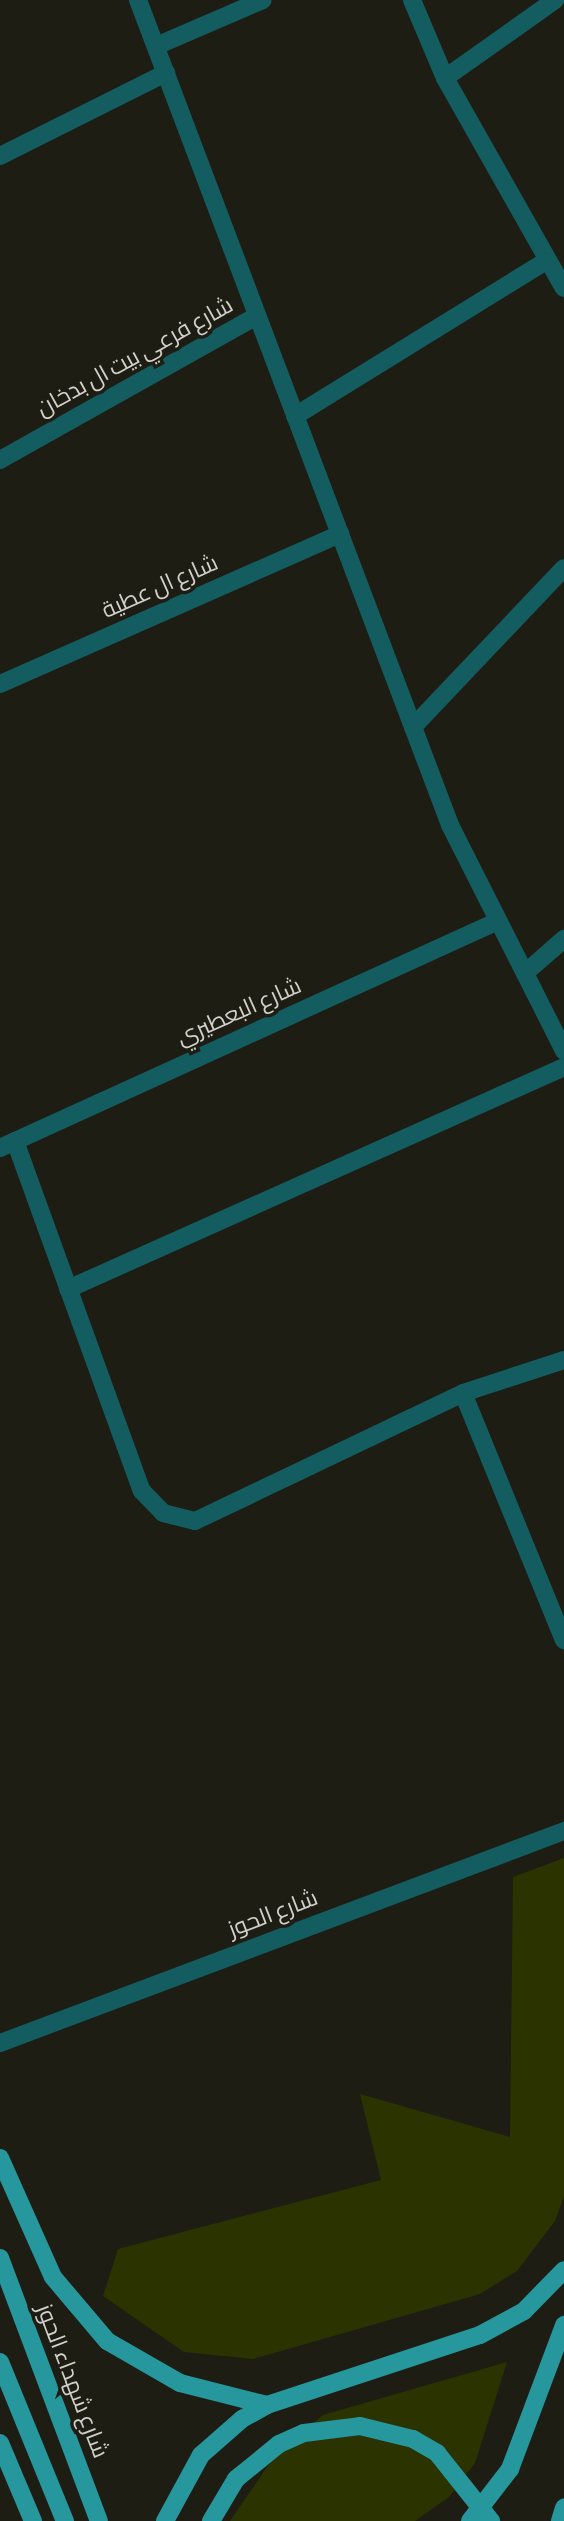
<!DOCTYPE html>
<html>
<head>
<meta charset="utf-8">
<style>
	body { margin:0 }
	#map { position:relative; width:564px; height:2521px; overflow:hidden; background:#1e1d14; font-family:"Sofia Sans Condensed",Cairo,sans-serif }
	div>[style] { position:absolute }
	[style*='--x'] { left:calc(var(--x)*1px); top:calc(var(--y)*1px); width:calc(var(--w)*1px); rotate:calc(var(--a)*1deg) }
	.green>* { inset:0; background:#2b3400 }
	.minor>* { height:18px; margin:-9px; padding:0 9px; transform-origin:9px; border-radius:9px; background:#135c60 }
	.major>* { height:18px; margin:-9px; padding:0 9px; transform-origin:9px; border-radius:9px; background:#26979c }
	.major-bridge>* { height:18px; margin:-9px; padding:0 9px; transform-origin:9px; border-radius:9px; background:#26979c }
	span { translate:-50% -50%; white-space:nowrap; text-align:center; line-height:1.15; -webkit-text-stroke:7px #1e1d14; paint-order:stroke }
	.street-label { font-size:23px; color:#d2d1cb }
</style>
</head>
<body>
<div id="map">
	<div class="green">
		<i style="clip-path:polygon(564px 1858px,564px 2196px,555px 2221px,517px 2271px,480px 2294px,253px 2359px,184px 2352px,103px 2296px,118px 2249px,381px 2180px,360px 2094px,510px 2137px,513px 1877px)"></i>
		<i style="clip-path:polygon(507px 2362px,475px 2463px,449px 2497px,415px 2521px,230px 2521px,274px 2457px,323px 2415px)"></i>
	</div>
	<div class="minor">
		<i style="--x:138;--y:0;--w:882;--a:69.28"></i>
		<i style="--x:450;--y:825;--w:253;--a:63.2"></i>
		<i style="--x:412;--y:0;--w:85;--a:67.1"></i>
		<i style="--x:445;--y:78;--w:241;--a:60.5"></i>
		<i style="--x:156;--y:46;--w:116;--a:-23.3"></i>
		<i style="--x:445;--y:78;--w:135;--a:-35.3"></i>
		<i style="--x:0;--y:156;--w:186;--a:-26.6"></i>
		<i style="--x:295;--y:416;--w:293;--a:-31.7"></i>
		<i style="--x:0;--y:460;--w:295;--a:-29.3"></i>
		<i style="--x:0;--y:684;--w:372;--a:-23.8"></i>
		<i style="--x:413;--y:727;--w:219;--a:-46.5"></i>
		<i style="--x:525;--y:973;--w:52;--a:-41.1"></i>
		<i style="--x:15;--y:1141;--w:372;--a:70.1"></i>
		<i style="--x:142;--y:1491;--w:30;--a:46"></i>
		<i style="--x:163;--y:1513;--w:33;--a:14"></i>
		<i style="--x:195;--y:1521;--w:297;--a:-25.5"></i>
		<i style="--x:463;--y:1393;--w:106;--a:-18.1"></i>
		<i style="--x:0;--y:1148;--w:547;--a:-24.5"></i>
		<i style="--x:68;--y:1289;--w:543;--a:-24.11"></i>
		<i style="--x:463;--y:1393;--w:267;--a:67.8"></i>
		<i style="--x:0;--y:2043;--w:603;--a:-20.6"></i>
	</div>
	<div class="major">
		<i style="--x:0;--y:2158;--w:130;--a:66"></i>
		<i style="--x:53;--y:2277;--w:84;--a:49.8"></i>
		<i style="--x:107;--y:2341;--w:84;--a:29.9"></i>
		<i style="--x:180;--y:2383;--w:90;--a:14.2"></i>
		<i style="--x:0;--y:2258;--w:281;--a:69.4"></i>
		<i style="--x:0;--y:2362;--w:172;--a:67.8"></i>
		<i style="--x:0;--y:2443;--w:85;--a:67.1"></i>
		<i style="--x:165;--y:2521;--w:75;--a:-61.4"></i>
		<i style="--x:201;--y:2455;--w:55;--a:-41.3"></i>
		<i style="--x:242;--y:2419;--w:29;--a:-29"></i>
		<i style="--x:267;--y:2405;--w:224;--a:-18.2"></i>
		<i style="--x:480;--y:2335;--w:50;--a:-28.6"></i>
		<i style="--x:524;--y:2311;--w:57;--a:-45.7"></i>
		<i style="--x:470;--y:2521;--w:66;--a:-52.4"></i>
		<i style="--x:510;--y:2469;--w:154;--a:-69.4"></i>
		<i style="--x:560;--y:2521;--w:14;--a:-73"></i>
	</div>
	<div class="major-bridge">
		<i style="--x:211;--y:2521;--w:49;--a:-59.2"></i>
		<i style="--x:236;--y:2479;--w:55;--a:-39.1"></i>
		<i style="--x:279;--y:2444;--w:27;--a:-24"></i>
		<i style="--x:304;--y:2433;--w:56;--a:-7.1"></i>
		<i style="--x:360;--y:2426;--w:55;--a:13.8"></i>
		<i style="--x:413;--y:2439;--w:28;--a:30"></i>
		<i style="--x:437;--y:2453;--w:87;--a:51.5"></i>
	</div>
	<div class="street-label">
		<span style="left:135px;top:357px;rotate:-29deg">شارع فرعي بيت ال بدخان</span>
		<span style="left:160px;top:587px;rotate:-24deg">شارع ال عطية</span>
		<span style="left:239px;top:1012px;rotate:-24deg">شارع البعطيري</span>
		<span style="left:273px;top:1914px;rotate:-21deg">شارع الحوز</span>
		<span style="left:72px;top:2381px;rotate:69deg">شارع شهداء الحوز</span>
	</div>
</div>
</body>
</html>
